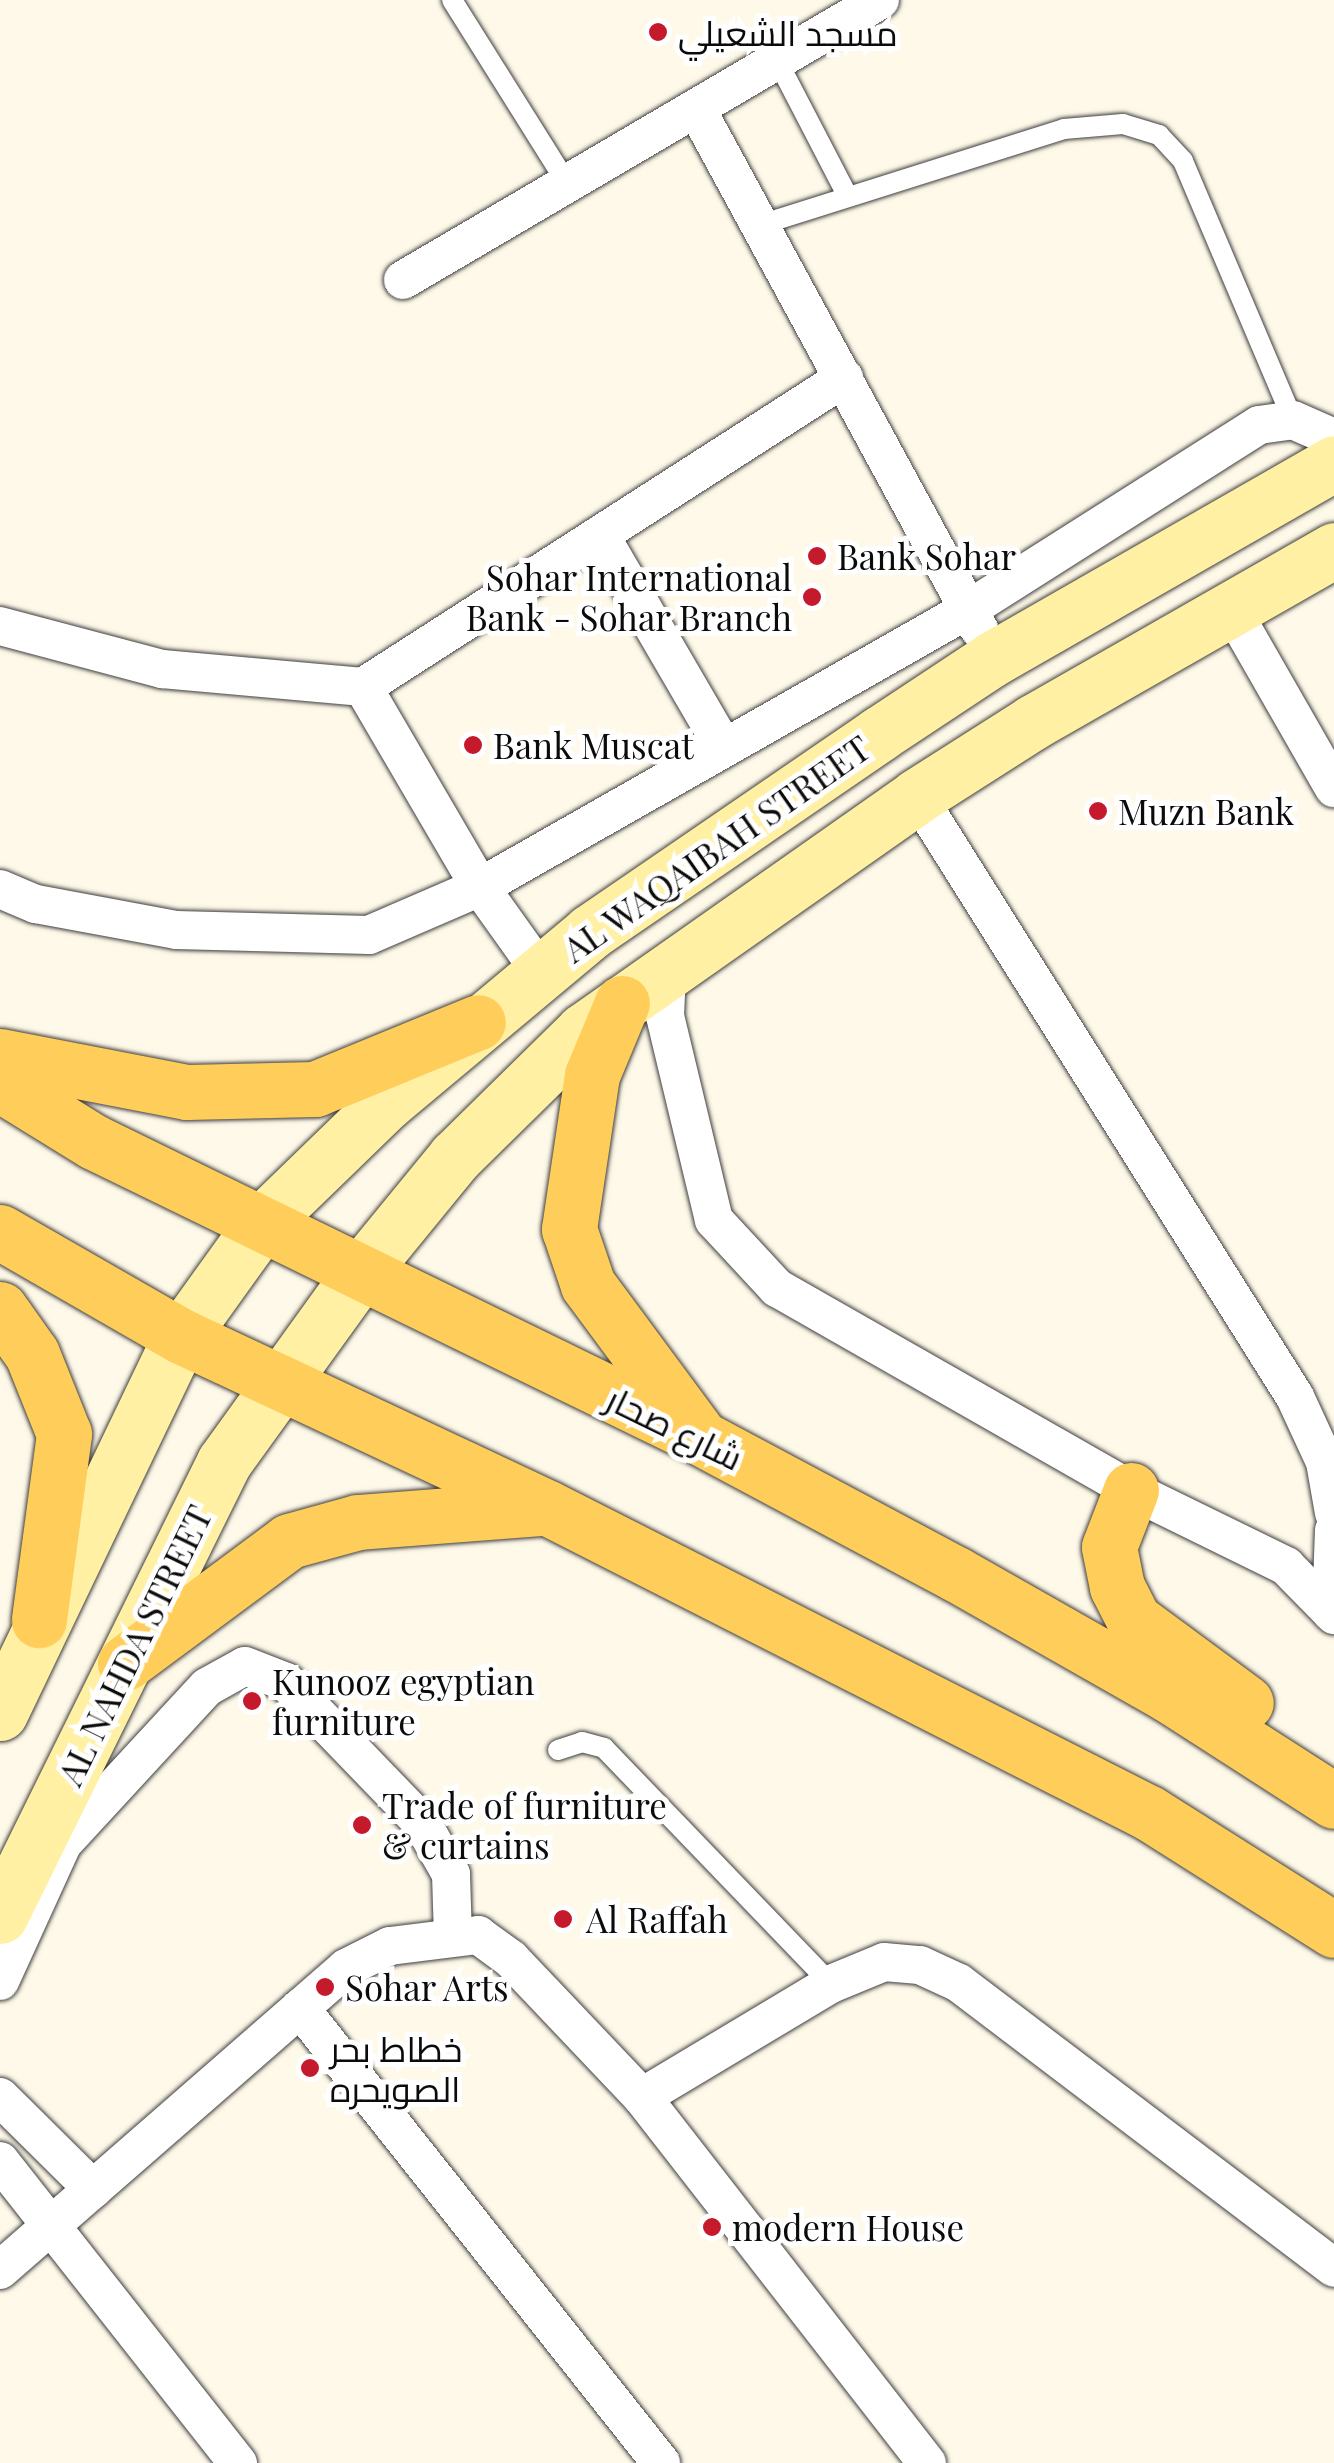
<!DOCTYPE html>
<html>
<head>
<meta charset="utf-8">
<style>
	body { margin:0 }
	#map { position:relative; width:1334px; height:2463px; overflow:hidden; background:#fff9e9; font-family:"Playfair Display",Cairo,serif }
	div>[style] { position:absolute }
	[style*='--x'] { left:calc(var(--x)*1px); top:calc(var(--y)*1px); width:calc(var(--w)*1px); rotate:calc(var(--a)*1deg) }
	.roads { filter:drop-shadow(0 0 2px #3e3e3e) drop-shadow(0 0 2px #3e3e3e) }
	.lane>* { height:20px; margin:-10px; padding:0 10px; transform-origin:10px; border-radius:10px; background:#fff }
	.street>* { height:38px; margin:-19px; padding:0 19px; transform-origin:19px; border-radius:19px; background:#fff }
	.secondary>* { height:55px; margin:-27.5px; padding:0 27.5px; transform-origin:27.5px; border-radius:27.5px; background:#fff0a4 }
	.primary>* { height:55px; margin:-27.5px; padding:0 27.5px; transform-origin:27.5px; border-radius:27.5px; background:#ffcd59 }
	.dots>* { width:28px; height:28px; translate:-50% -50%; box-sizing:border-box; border:5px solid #fff; border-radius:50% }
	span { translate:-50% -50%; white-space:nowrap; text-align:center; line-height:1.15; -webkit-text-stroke:10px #fff; paint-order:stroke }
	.poi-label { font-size:35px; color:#0b0b0b }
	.left { translate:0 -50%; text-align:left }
	.right { translate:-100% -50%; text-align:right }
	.street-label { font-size:35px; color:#0b0b0b }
</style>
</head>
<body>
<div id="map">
	<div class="roads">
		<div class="lane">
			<i style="--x:452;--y:0;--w:213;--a:57.9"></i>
			<i style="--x:777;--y:60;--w:154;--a:62.6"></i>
			<i style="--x:760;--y:225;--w:319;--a:-17.5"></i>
			<i style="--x:1064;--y:129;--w:59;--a:-4.8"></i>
			<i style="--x:1123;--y:124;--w:38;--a:17"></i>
			<i style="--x:1159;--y:135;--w:35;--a:47"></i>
			<i style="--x:1183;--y:161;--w:281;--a:67"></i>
			<i style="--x:558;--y:1750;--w:25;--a:-18"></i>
			<i style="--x:582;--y:1742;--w:23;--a:15"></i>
			<i style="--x:604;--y:1748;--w:327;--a:46.1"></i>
		</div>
		<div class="street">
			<i style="--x:696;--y:108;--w:593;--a:61.49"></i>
			<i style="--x:403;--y:280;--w:553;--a:-30.41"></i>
			<i style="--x:600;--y:535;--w:246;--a:59.8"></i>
			<i style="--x:1233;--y:612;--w:203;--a:60.2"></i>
			<i style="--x:0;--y:626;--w:168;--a:14.9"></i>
			<i style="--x:162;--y:669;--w:202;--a:5.1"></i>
			<i style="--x:363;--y:687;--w:572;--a:-32.72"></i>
			<i style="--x:363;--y:687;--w:232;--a:59.7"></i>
			<i style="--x:480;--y:887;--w:103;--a:54.5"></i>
			<i style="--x:917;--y:796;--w:710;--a:57.83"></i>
			<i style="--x:1295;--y:1397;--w:72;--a:65.2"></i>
			<i style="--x:1325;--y:1462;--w:52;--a:80"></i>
			<i style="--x:0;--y:889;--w:39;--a:23"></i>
			<i style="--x:36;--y:904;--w:142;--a:10.5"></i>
			<i style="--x:176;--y:930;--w:193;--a:1.5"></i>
			<i style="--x:369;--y:935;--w:121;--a:-23.4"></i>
			<i style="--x:480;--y:887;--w:562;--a:-29.62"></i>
			<i style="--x:969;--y:609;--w:343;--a:-32.4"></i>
			<i style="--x:1259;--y:425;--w:34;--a:-8"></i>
			<i style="--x:1293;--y:420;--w:45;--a:23.7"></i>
			<i style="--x:667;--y:971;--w:45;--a:92.5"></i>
			<i style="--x:665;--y:1016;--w:210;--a:76.5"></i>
			<i style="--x:714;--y:1220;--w:93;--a:47.2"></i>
			<i style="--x:777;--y:1288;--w:408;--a:29.7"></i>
			<i style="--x:1131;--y:1490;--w:173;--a:26.1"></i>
			<i style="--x:1286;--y:1566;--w:69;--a:45.6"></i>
			<i style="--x:1331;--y:1612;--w:82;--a:-87.9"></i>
			<i style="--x:0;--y:1981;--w:152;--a:-65.5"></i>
			<i style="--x:63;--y:1843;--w:212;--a:-47.3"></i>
			<i style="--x:207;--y:1687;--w:43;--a:-28.9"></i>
			<i style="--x:245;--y:1666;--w:44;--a:21.3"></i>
			<i style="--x:286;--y:1682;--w:196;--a:46"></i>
			<i style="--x:422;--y:1823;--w:59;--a:60.4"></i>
			<i style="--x:451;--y:1874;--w:62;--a:88.2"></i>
			<i style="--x:300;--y:2008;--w:581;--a:51.57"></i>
			<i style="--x:0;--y:2097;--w:131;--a:44.7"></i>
			<i style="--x:642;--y:2097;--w:220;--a:-30.9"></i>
			<i style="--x:831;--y:1984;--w:57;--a:-22.5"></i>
			<i style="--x:884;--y:1962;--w:36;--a:5"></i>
			<i style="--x:920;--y:1965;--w:43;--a:24.8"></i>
			<i style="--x:959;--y:1983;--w:471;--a:37.2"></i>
			<i style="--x:0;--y:2161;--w:385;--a:51.8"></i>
			<i style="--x:0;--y:2270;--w:459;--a:-41.1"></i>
			<i style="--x:346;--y:1968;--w:49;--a:-26.6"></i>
			<i style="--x:390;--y:1946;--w:89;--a:-7.1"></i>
			<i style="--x:478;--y:1935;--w:41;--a:36"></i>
			<i style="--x:511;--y:1959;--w:190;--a:46.5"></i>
			<i style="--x:642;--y:2097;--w:464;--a:52.1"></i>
		</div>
		<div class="secondary">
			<i style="--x:0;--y:1713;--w:418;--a:-64.4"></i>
			<i style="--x:181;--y:1336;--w:140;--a:-54.3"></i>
			<i style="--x:263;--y:1222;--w:173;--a:-44.1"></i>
			<i style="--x:387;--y:1102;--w:265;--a:-39.9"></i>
			<i style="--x:590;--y:932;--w:350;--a:-34.4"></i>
			<i style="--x:879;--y:734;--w:138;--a:-33.5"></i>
			<i style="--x:994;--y:658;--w:392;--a:-29.8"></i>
			<i style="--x:0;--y:1916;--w:506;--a:-63.74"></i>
			<i style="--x:224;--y:1462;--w:234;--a:-54.2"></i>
			<i style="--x:361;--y:1272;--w:149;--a:-50.7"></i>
			<i style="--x:455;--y:1157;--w:180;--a:-44.5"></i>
			<i style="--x:583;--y:1031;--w:408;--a:-35.1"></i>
			<i style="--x:917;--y:796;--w:138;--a:-32.5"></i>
			<i style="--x:1033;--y:722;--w:347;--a:-29.7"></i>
		</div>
		<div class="primary">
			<i style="--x:622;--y:1003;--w:78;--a:112.6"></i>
			<i style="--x:592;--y:1075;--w:156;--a:98.5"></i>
			<i style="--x:569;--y:1229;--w:59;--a:71.3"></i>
			<i style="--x:588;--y:1285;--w:182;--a:53.5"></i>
			<i style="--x:0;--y:1056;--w:190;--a:10.9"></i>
			<i style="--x:187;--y:1092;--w:128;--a:-1.3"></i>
			<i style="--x:315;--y:1089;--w:176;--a:-22.3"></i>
			<i style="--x:0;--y:1084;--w:110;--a:31.7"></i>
			<i style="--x:94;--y:1142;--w:675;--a:26"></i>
			<i style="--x:701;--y:1438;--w:289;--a:28.1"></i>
			<i style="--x:956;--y:1574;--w:245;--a:29.6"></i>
			<i style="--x:1169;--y:1695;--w:196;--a:32.7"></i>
			<i style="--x:0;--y:1232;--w:209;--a:29.9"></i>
			<i style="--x:181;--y:1336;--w:405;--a:25.1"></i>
			<i style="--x:548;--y:1508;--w:674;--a:26.91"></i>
			<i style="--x:1149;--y:1813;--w:219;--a:32.3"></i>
			<i style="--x:0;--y:1309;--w:55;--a:54.6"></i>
			<i style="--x:32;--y:1354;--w:86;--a:68.2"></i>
			<i style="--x:64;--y:1434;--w:188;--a:97.7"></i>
			<i style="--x:1131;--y:1490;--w:61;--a:111.1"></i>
			<i style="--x:1109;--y:1547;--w:41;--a:78.7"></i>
			<i style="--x:1117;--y:1587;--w:37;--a:63"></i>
			<i style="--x:1134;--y:1620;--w:139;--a:36.5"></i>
			<i style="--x:125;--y:1663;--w:204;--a:-36.6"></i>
			<i style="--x:289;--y:1541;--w:72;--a:-15.4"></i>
			<i style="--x:358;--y:1522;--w:181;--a:-4.4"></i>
		</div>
	</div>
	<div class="dots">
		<i style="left:658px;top:32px;background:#c51a2c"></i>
		<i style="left:817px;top:556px;background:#c51a2c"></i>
		<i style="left:812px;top:597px;background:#c51a2c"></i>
		<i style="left:473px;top:745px;background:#c51a2c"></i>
		<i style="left:1098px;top:811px;background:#c51a2c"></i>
		<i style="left:252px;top:1701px;background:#c51a2c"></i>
		<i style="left:362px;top:1825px;background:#c51a2c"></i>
		<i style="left:563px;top:1919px;background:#c51a2c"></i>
		<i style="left:325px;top:1987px;background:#c51a2c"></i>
		<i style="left:310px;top:2068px;background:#c51a2c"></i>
		<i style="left:712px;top:2227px;background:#c51a2c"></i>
	</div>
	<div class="poi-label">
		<span class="left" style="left:678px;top:32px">مسجد الشعيلي</span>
		<span class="left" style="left:837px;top:556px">Bank Sohar</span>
		<span class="right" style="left:792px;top:597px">Sohar International<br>Bank - Sohar Branch</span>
		<span class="left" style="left:493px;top:745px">Bank Muscat</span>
		<span class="left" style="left:1118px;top:811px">Muzn Bank</span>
		<span class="left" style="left:272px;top:1701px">Kunooz egyptian<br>furniture</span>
		<span class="left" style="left:382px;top:1825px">Trade of furniture<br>&amp; curtains</span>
		<span class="left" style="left:586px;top:1919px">Al Raffah</span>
		<span class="left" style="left:345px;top:1987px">Sohar Arts</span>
		<span class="left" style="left:330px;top:2068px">خطاط بحر<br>الصويحره</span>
		<span class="left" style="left:732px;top:2227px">modern House</span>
	</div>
	<div class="street-label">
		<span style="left:716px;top:848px;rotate:-35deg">AL WAQAIBAH STREET</span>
		<span style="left:675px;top:1427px;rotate:26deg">شارع صحار</span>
		<span style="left:134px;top:1645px;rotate:-64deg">AL NAHDA STREET</span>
	</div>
</div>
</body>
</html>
